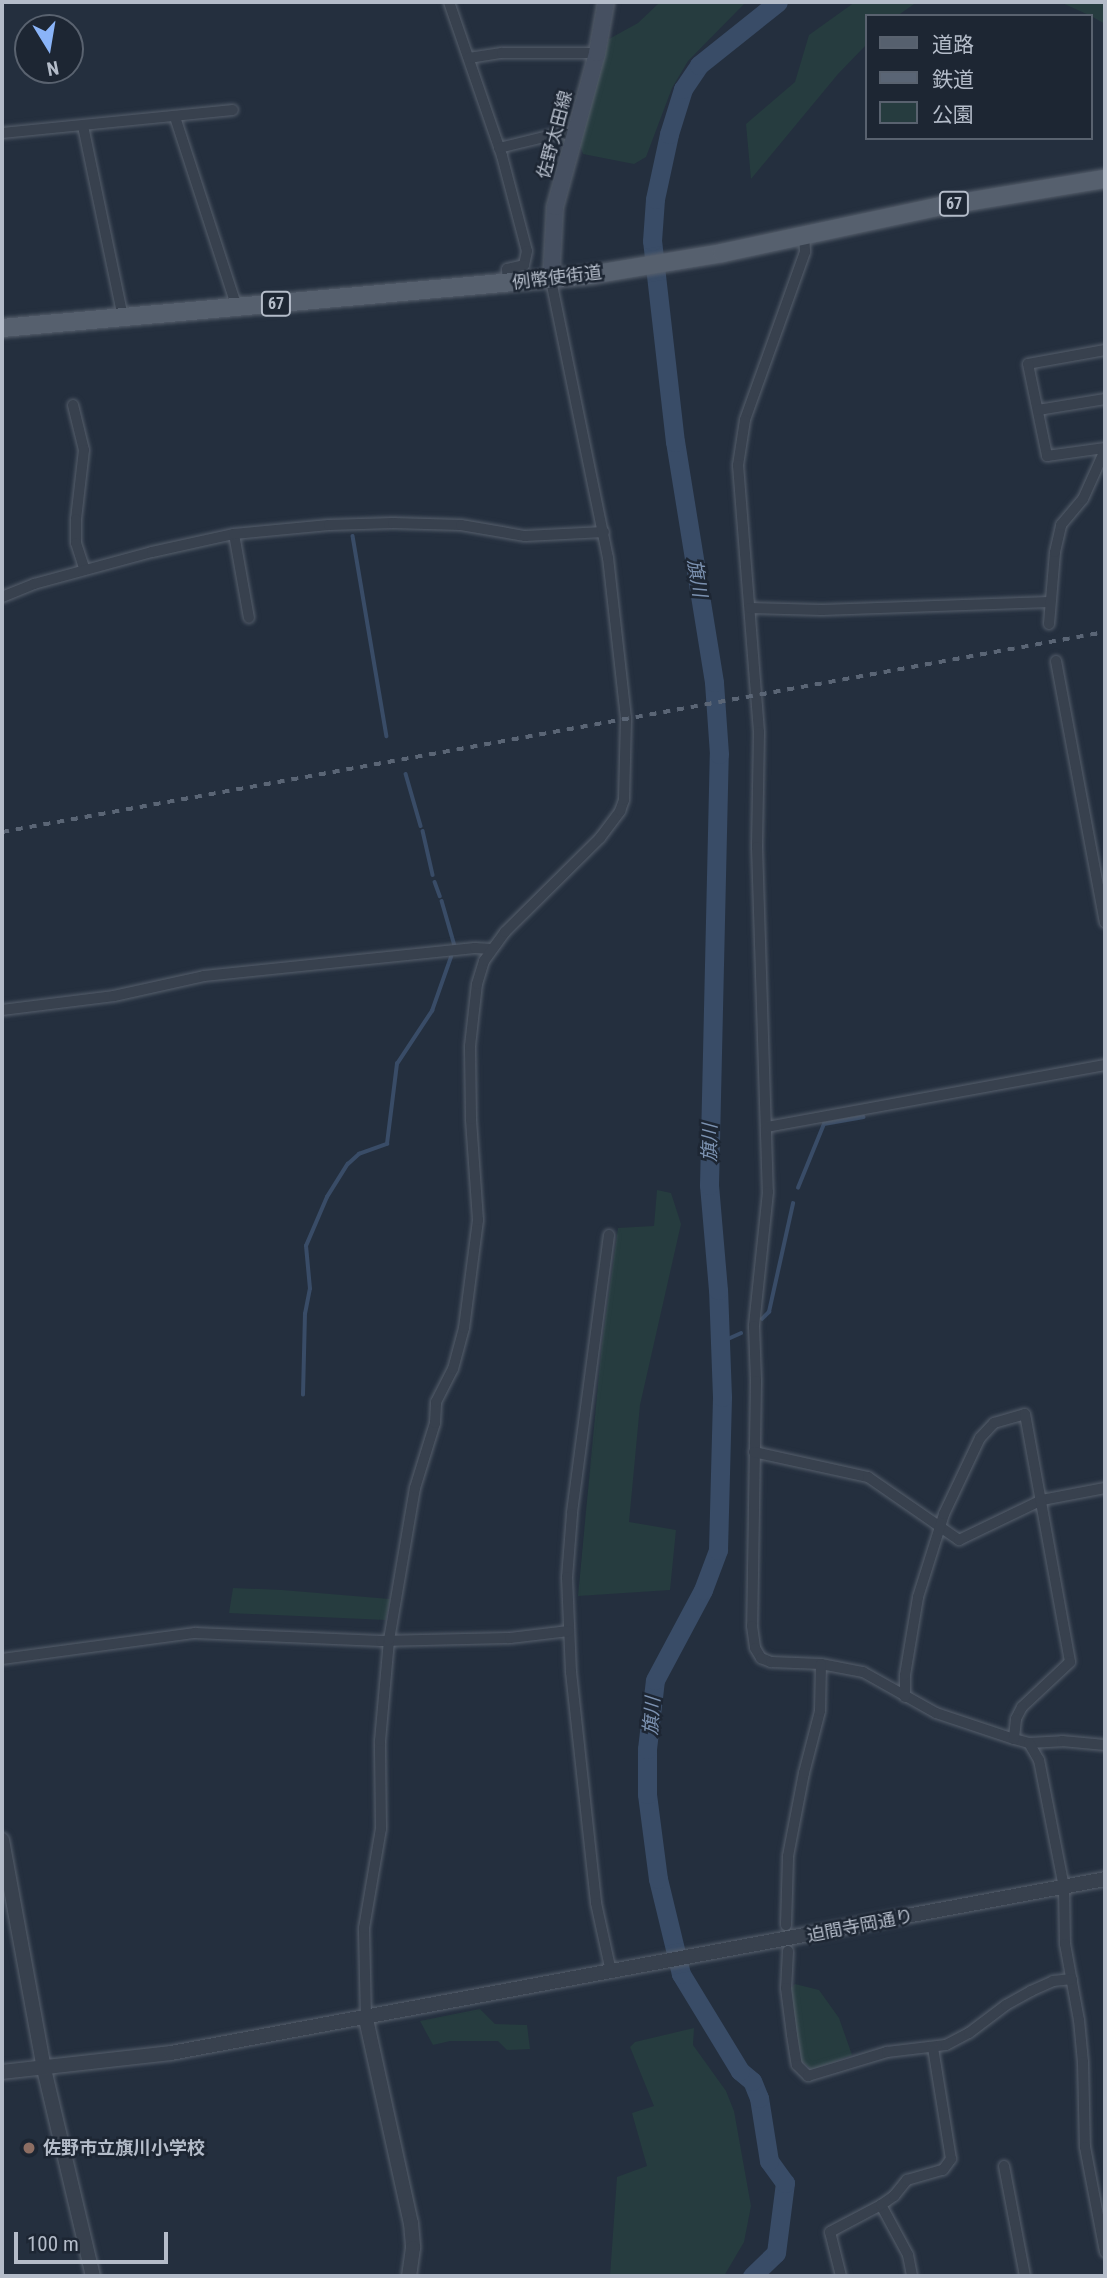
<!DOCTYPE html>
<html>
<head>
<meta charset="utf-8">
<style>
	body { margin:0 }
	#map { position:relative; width:1107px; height:2278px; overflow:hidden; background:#242f3e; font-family:"Roboto Condensed","Noto Sans JP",sans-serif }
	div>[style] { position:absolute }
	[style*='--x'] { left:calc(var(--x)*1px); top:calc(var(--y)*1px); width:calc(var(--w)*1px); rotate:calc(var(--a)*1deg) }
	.green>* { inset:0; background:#263c3f }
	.stream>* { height:3.5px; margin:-1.75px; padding:0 1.75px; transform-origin:1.75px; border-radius:1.75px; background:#394c67 }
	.river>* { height:19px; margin:-9.5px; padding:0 9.5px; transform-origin:9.5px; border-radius:9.5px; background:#394c67 }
	.roads { filter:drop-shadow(0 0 2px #565f6c) drop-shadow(0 0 2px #565f6c) }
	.minor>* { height:10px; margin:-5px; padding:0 5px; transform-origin:5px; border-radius:5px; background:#38414e }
	.tertiary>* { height:14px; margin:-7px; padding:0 7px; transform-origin:7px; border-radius:7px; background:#38414e }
	.secondary>* { height:16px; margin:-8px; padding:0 8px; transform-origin:8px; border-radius:8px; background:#465061 }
	.primary>* { height:18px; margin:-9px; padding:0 9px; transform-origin:9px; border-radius:9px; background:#56606e }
	.rail>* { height:3.5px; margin-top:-1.75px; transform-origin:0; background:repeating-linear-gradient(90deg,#5a6575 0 7px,transparent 0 14px) }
	.dots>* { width:19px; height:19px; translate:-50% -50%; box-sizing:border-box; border:4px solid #1d2633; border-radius:50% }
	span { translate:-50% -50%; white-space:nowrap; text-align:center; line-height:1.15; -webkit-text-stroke:5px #1d2633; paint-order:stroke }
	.shield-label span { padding:2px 5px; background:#1d2633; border:2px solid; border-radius:5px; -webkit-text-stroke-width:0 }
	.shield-label { font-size:16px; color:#b4bcc9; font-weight:700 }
	.street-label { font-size:18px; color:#b4bcc9 }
	.poi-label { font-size:18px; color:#b4bcc9; font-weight:700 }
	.left { translate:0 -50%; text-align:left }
	.water-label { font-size:19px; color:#7c92b1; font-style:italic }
	.frame { position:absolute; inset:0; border:4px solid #b4bcc9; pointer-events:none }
	.legend { position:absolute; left:865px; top:14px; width:228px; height:126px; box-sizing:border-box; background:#1d2633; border:2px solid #59626f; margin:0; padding:9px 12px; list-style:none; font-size:21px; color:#b4bcc9 }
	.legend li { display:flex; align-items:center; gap:14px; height:35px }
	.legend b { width:35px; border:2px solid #59626f }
	.north { position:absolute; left:14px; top:14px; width:70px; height:70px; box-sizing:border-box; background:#1d2633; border:2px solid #59626f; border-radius:50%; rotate:169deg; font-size:19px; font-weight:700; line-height:28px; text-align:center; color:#b4bcc9 }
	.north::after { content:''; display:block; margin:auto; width:24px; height:32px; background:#8ab4f8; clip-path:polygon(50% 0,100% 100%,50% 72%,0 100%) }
	.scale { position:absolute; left:14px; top:2232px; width:154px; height:32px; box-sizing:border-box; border:4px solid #b4bcc9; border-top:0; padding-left:9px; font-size:21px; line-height:24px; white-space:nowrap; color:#b4bcc9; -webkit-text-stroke:5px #1d2633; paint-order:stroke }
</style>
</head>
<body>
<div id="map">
	<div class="green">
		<i style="clip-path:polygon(660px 2px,746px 2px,688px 61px,672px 88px,646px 157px,634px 164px,583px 154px,580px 145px,609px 39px,638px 23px)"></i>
		<i style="clip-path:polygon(855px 2px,917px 2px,897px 16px,867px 16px,867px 44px,838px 74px,751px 179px,746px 124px,795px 82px,809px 35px)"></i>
		<i style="clip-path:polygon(1060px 2px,1105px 2px,1105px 24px,1091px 16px)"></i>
		<i style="clip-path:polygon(657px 1190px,671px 1193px,681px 1224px,640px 1405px,629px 1522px,676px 1530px,670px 1590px,578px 1596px,602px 1343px,618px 1228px,654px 1226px)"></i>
		<i style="clip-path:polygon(233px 1588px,282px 1590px,390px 1599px,386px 1620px,229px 1613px)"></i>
		<i style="clip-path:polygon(795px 1984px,819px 1990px,839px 2018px,852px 2055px,812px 2070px,799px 2059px,789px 1990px)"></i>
		<i style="clip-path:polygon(480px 2009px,495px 2024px,527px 2025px,530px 2049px,507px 2050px,498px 2041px,450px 2041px,433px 2045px,420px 2021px)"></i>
		<i style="clip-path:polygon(694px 2028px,693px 2045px,726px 2091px,734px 2111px,751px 2206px,744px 2242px,724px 2276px,610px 2276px,617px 2177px,647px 2166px,632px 2113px,654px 2106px,630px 2047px,635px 2042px)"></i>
	</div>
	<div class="stream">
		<i style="--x:353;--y:536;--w:203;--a:80.4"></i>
		<i style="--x:406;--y:774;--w:54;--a:73.9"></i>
		<i style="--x:423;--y:831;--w:45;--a:77.2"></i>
		<i style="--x:435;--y:882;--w:15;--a:70"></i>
		<i style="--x:442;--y:901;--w:47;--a:73.9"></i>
		<i style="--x:798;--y:1188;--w:69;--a:-67.9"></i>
		<i style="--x:824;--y:1124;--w:40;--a:-10"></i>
		<i style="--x:762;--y:1319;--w:10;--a:-45"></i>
		<i style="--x:769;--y:1312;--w:111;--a:-77.5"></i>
		<i style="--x:719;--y:1343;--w:24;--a:-24"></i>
		<i style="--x:303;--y:1395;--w:81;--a:-88.6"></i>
		<i style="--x:305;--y:1314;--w:25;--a:-79"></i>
		<i style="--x:310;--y:1289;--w:43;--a:-95.3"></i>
		<i style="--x:306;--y:1246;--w:53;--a:-66.8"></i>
		<i style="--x:327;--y:1197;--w:39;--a:-58"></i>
		<i style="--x:348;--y:1164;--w:15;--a:-42"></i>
		<i style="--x:359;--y:1154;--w:30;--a:-20"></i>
		<i style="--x:387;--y:1144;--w:81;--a:-82.9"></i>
		<i style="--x:397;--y:1064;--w:64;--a:-56.6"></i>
		<i style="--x:432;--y:1011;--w:57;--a:-70.6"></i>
	</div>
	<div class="river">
		<i style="--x:752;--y:2276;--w:33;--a:-44"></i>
		<i style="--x:776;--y:2253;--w:71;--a:-82.7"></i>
		<i style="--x:785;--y:2183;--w:27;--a:-126"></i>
		<i style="--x:769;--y:2161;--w:64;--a:-99"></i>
		<i style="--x:759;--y:2098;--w:18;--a:-112"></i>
		<i style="--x:752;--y:2081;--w:16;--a:-140"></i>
		<i style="--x:740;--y:2071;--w:114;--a:-121.3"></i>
		<i style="--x:681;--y:1974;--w:98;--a:-103.6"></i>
		<i style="--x:658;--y:1879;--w:86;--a:-97.4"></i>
		<i style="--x:647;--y:1794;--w:45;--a:-90"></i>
		<i style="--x:647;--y:1749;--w:69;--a:-83.4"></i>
		<i style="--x:655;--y:1680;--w:102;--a:-61.9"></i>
		<i style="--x:703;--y:1590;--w:43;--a:-69.4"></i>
		<i style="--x:718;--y:1550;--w:153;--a:-88.5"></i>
		<i style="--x:722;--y:1397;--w:107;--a:-92.1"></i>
		<i style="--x:718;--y:1290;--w:105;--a:-94.9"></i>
		<i style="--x:709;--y:1185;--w:431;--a:-88.7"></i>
		<i style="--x:719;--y:754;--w:72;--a:-94"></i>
		<i style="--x:714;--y:682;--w:243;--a:-99.2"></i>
		<i style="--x:675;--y:442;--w:202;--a:-96.5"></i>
		<i style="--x:652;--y:241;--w:42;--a:-85.9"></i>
		<i style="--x:655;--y:199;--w:66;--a:-77.8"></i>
		<i style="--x:669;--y:134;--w:47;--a:-72.7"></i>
		<i style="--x:683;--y:89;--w:29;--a:-56"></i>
		<i style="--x:699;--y:65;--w:101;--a:-38.6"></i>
	</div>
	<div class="roads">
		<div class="minor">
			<i style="--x:449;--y:2;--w:163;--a:71"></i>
			<i style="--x:502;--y:156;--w:98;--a:75.3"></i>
			<i style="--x:527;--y:251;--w:14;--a:102"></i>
			<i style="--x:524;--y:265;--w:17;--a:167"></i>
			<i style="--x:507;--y:269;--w:16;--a:86"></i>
			<i style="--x:469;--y:58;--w:33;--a:-9"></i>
			<i style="--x:502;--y:53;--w:95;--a:0"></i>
			<i style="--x:175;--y:117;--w:201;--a:72"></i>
			<i style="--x:83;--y:126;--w:195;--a:78.2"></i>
			<i style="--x:2;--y:133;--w:232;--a:-5.7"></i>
			<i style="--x:499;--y:148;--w:64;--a:-13.6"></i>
			<i style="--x:561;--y:133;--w:13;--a:9"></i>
			<i style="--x:804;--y:236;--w:16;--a:86"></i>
			<i style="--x:805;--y:252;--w:178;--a:109.7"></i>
			<i style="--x:745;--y:420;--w:46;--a:98.8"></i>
			<i style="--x:738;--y:465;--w:268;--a:85.5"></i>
			<i style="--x:759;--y:732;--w:115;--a:91"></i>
			<i style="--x:757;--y:847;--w:345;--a:88.2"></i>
			<i style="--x:768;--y:1192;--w:135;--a:96"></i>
			<i style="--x:754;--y:1326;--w:55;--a:87.9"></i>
			<i style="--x:756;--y:1381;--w:245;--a:90.9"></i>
			<i style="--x:752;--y:1626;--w:22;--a:82"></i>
			<i style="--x:755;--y:1648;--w:12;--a:59"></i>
			<i style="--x:761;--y:1658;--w:11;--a:22"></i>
			<i style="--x:771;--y:1662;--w:50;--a:2.3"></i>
			<i style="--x:821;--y:1664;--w:43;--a:10.8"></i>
			<i style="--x:863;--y:1672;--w:84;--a:29.3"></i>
			<i style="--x:936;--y:1713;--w:82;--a:18.4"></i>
			<i style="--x:1014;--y:1739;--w:16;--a:15"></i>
			<i style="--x:1029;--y:1743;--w:33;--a:-3"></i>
			<i style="--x:1062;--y:1741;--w:43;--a:5.3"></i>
			<i style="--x:1105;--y:350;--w:78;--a:169.7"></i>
			<i style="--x:1028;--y:364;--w:94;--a:78.3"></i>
			<i style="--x:1047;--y:456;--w:59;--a:-7.9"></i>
			<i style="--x:73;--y:405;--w:46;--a:76.3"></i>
			<i style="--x:84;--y:450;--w:69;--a:96.6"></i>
			<i style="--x:76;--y:519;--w:24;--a:90"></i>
			<i style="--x:76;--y:543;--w:28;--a:72"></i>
			<i style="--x:1038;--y:410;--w:68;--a:-9.3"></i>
			<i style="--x:234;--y:534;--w:85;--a:79.9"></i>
			<i style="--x:2;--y:597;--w:35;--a:-22"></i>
			<i style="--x:34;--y:584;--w:122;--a:-15.2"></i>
			<i style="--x:152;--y:552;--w:84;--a:-12.4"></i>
			<i style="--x:234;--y:534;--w:95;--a:-5.4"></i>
			<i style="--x:329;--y:525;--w:64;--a:-1.8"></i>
			<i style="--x:393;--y:523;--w:68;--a:1.7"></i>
			<i style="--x:461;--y:525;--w:65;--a:9.8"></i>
			<i style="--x:525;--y:536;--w:79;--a:-2.9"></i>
			<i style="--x:750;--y:608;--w:72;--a:1.6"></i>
			<i style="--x:822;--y:610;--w:228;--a:-2"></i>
			<i style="--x:1049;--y:624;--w:72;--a:-85.2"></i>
			<i style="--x:1055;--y:552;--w:28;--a:-77"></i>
			<i style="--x:1061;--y:525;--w:34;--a:-50"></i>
			<i style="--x:1083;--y:499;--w:54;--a:-65.8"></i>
			<i style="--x:1056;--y:661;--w:266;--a:79.4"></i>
			<i style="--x:2;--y:1010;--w:113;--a:-7.1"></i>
			<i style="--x:114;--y:996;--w:92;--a:-12.5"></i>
			<i style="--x:204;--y:976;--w:272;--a:-5.9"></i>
			<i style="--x:475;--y:948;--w:17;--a:3"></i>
			<i style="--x:767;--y:1127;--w:344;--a:-10.4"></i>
			<i style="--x:609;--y:1235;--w:281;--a:97.6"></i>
			<i style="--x:572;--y:1514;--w:63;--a:94.5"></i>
			<i style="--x:567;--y:1577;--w:95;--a:87.6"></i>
			<i style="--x:571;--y:1672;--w:232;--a:83.8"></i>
			<i style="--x:596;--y:1903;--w:71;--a:77.7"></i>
			<i style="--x:754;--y:1452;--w:117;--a:12.4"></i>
			<i style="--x:868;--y:1477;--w:111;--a:34.7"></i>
			<i style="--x:959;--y:1540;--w:92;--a:-25.7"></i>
			<i style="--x:1042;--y:1500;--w:64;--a:-10.8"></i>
			<i style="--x:2;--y:1659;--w:195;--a:-7.7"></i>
			<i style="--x:195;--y:1633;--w:186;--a:2.5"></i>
			<i style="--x:381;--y:1641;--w:129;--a:-1.3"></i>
			<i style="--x:510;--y:1638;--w:59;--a:-6.8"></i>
			<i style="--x:905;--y:1697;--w:22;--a:-90"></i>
			<i style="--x:905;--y:1675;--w:79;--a:-80.5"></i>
			<i style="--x:918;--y:1597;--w:87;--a:-72.6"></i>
			<i style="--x:944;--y:1514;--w:84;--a:-64.7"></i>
			<i style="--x:980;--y:1438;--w:21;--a:-47"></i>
			<i style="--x:994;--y:1423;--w:32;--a:-16"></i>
			<i style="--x:1025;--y:1414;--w:252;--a:79.7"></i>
			<i style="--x:1070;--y:1662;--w:66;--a:136.8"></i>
			<i style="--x:1022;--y:1707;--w:13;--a:117"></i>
			<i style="--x:1016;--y:1719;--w:20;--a:96"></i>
			<i style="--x:1029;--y:1743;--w:20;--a:60"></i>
			<i style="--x:1039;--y:1760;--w:129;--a:78.9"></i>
			<i style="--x:1064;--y:1887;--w:57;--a:89"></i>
			<i style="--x:1065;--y:1944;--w:77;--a:79.6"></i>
			<i style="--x:1079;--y:2020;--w:42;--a:84.6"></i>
			<i style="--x:1083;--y:2062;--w:85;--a:88.7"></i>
			<i style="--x:1085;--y:2147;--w:107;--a:79.2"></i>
			<i style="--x:786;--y:1925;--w:69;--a:-88.3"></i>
			<i style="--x:788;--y:1856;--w:85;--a:-79.1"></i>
			<i style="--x:804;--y:1773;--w:64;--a:-75.5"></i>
			<i style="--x:820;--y:1711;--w:47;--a:-88.8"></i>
			<i style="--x:788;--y:1951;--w:37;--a:93"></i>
			<i style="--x:786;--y:1988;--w:47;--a:82.7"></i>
			<i style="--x:792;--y:2035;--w:30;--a:81"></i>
			<i style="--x:797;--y:2065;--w:16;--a:45"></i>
			<i style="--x:808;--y:2076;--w:83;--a:-16.9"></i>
			<i style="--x:887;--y:2052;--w:59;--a:-6.8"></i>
			<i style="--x:946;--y:2045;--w:26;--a:-28"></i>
			<i style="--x:969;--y:2033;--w:46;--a:-37.1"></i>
			<i style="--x:1006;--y:2005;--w:29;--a:-29"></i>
			<i style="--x:1031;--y:1991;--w:24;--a:-24"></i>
			<i style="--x:1053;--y:1981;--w:19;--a:-6"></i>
			<i style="--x:366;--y:2019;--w:91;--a:-91.3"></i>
			<i style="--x:364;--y:1928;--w:100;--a:-80.3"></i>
			<i style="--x:381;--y:1829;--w:88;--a:-90.7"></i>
			<i style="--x:380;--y:1741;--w:101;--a:-84.9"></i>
			<i style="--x:389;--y:1640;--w:154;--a:-80.3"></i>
			<i style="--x:415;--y:1488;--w:68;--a:-72.9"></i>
			<i style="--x:435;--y:1423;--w:21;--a:-87"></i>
			<i style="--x:436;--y:1402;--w:37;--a:-63"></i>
			<i style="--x:453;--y:1369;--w:42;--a:-75"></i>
			<i style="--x:464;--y:1328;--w:109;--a:-82.6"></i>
			<i style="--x:478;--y:1220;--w:101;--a:-94"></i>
			<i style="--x:471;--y:1119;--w:73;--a:-90.8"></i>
			<i style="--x:470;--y:1046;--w:62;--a:-83.6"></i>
			<i style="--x:477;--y:984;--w:24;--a:-73"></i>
			<i style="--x:484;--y:961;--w:36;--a:-54"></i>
			<i style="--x:505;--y:932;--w:134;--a:-44.7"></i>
			<i style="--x:600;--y:838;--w:34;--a:-53"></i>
			<i style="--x:620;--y:811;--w:12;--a:-70"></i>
			<i style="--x:624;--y:800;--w:82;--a:-88.6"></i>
			<i style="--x:626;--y:718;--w:161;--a:-96.4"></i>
			<i style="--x:608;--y:558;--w:284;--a:-101.6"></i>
			<i style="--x:1004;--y:2166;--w:112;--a:79.2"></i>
			<i style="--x:881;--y:2205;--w:57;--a:61.6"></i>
			<i style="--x:908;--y:2255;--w:21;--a:79"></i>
			<i style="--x:841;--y:2276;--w:45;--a:-104"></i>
			<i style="--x:830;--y:2232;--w:58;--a:-27.9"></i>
			<i style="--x:881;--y:2205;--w:16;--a:-35"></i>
			<i style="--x:894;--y:2196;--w:21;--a:-51"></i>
			<i style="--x:907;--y:2180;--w:37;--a:-16"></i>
			<i style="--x:943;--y:2170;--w:14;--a:-54"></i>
			<i style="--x:951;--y:2159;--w:112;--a:-99.2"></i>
		</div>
		<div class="tertiary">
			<i style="--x:2;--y:1840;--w:233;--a:79.6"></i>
			<i style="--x:44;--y:2069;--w:213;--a:76.7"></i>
			<i style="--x:366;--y:2019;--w:209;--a:77.6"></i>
			<i style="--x:411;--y:2223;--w:25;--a:85"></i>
			<i style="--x:413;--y:2248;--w:28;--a:98"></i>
			<i style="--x:2;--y:2072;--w:170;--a:-6.4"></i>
			<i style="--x:171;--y:2053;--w:950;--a:-10.55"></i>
		</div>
		<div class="secondary">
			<i style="--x:551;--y:280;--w:73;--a:-86.9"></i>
			<i style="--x:555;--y:207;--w:160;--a:-74.7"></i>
			<i style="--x:597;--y:53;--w:52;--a:-80"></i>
		</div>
		<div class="primary">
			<i style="--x:2;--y:328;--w:591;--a:-5.14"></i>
			<i style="--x:591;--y:275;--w:133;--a:-9.5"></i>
			<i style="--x:722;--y:253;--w:220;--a:-12.1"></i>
			<i style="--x:937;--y:207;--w:170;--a:-9.5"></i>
		</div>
	</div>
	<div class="rail">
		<i style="--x:2;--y:832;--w:1121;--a:-10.28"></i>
	</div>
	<div class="dots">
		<i style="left:29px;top:2148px;background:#8d6e63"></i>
	</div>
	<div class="shield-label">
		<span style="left:954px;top:204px">67</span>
		<span style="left:276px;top:304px">67</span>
	</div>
	<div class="street-label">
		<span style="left:555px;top:135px;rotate:-75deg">佐野太田線</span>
		<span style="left:557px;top:278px;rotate:-7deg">例幣使街道</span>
		<span style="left:860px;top:1926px;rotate:-11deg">迫間寺岡通り</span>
	</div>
	<div class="poi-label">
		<span class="left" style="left:43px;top:2148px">佐野市立旗川小学校</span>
	</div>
	<div class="water-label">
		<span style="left:697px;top:578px;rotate:81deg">旗川</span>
		<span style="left:710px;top:1143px;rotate:-89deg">旗川</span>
		<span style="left:652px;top:1716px;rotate:-86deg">旗川</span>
	</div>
	<div class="frame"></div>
	<ul class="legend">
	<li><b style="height:9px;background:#56606e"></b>道路</li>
	<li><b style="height:9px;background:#5a6575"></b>鉄道</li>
	<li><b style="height:19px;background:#263c3f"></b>公園</li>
	</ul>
	<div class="north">N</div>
	<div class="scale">100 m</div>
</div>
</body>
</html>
